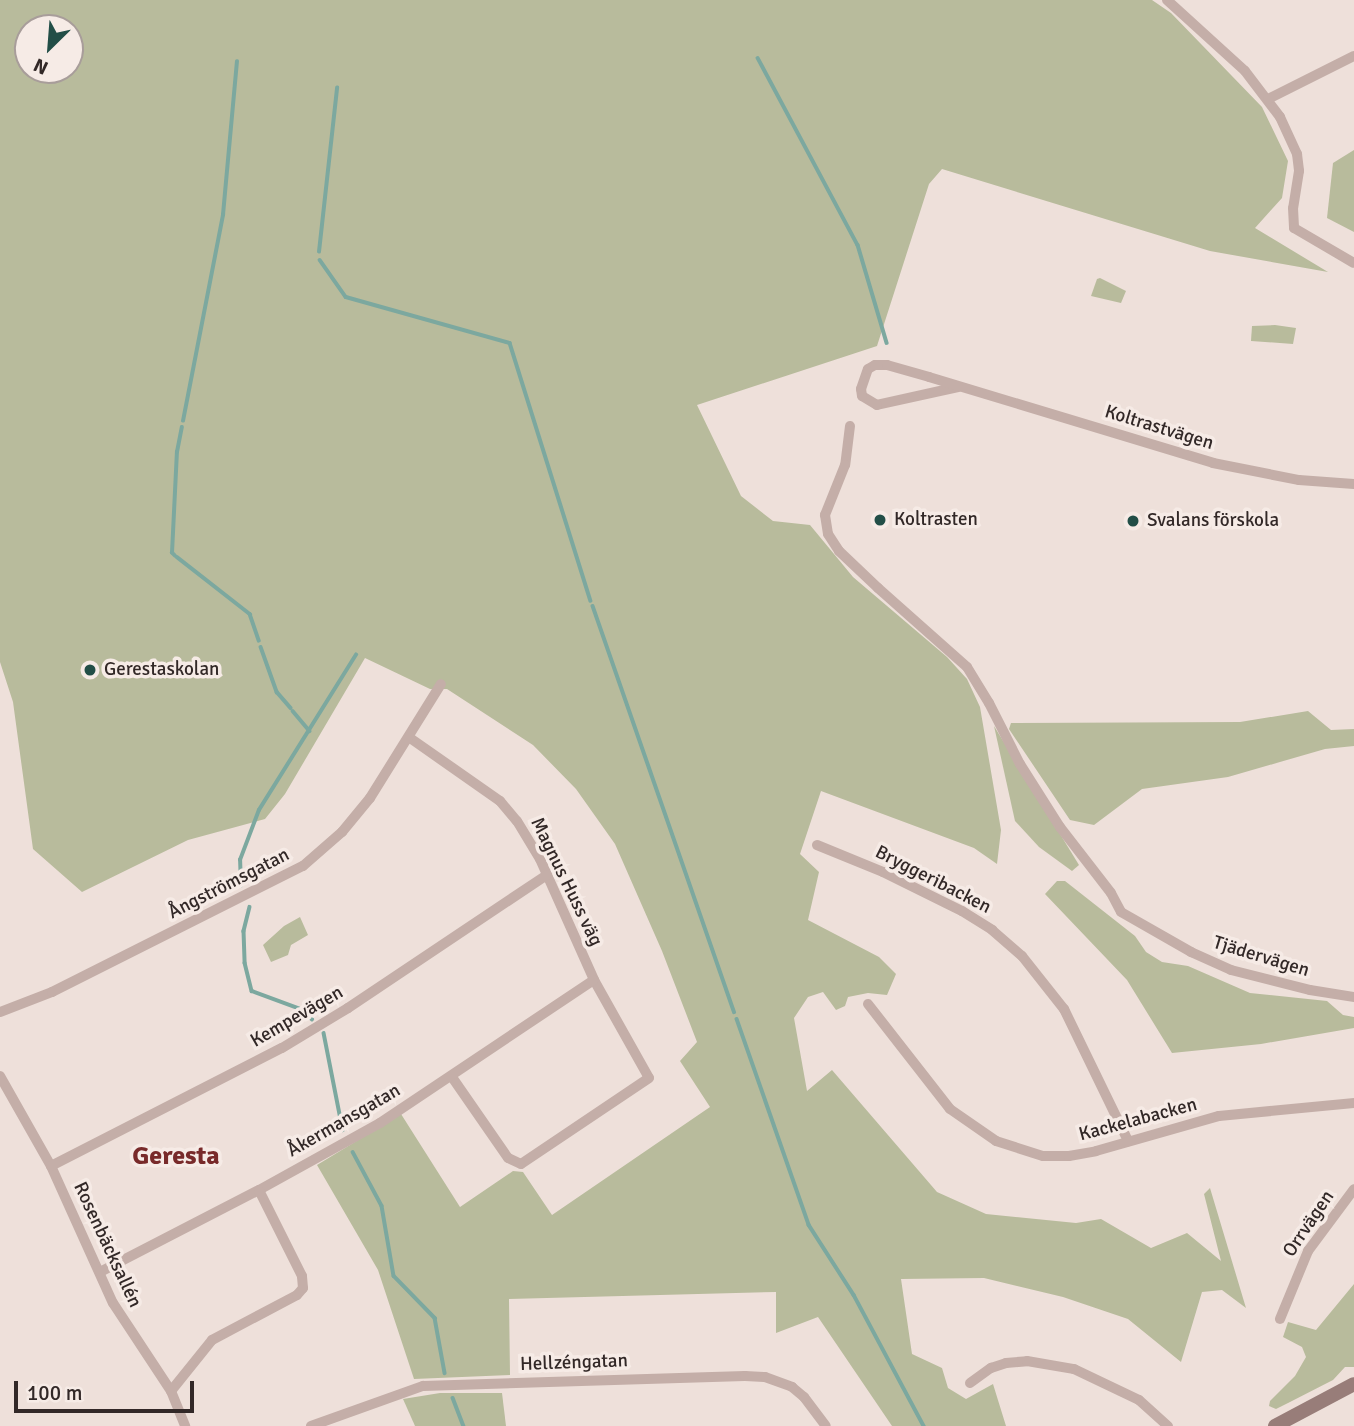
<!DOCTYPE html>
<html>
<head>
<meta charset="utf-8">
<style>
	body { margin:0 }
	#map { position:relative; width:1354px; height:1426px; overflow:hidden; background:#eee0da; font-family:Signika,sans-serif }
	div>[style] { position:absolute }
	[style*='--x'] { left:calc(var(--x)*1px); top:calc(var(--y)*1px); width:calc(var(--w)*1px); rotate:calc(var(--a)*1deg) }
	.green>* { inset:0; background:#b8bb9c }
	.stream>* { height:3.5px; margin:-1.75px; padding:0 1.75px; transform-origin:1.75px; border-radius:1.75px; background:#7ca89f }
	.street>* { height:10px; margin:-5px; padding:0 5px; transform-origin:5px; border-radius:5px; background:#c4aea8 }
	.secondary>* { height:14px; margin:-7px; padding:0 7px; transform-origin:7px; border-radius:7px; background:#987d79 }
	.dots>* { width:19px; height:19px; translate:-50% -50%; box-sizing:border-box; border:4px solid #f6ebe6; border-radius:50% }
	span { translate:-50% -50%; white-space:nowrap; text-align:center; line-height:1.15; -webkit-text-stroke:7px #f6ebe6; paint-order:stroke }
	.street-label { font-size:19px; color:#322827 }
	.poi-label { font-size:19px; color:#322827 }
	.left { translate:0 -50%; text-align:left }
	.district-label { font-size:26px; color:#782a2a; font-weight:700 }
	.north { position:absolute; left:14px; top:14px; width:70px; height:70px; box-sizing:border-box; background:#f6ebe6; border:2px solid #a89d9a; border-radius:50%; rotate:205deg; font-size:19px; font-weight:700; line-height:28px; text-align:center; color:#322827 }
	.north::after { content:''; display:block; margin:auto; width:24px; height:32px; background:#224e47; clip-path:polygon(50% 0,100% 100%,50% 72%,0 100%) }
	.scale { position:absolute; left:14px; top:1381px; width:180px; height:32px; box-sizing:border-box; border:4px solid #322827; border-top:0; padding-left:9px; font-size:21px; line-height:24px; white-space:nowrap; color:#322827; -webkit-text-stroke:5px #f6ebe6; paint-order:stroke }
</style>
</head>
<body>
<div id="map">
	<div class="green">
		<i style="clip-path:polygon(evenodd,0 0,1152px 0,1171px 13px,1262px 107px,1288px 161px,1282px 198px,1255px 228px,1328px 272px,1210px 251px,942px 169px,929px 184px,877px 346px,697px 405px,741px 496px,773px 521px,810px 525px,853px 577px,947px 657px,967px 679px,980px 707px,1001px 830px,997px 864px,974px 848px,821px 791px,800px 854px,819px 872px,808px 920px,879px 957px,896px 974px,887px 995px,868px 993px,848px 997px,845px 1006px,836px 1010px,823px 992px,808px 997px,794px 1018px,807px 1091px,832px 1070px,937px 1192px,986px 1214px,1076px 1223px,1101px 1219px,1151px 1248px,1187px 1233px,1221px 1261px,1204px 1194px,1210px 1188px,1246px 1308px,1222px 1290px,1202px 1292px,1181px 1362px,1128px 1319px,1063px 1297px,984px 1278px,901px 1279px,912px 1354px,942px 1368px,948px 1388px,966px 1399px,993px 1384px,1006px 1426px,892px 1426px,818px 1317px,776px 1333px,776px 1292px,509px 1299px,510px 1375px,414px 1379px,378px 1270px,317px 1165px,401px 1114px,460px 1207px,513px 1171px,523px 1172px,552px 1215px,710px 1107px,680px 1061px,697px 1042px,662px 951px,615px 844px,576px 789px,533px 745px,447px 689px,430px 689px,365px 658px,285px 794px,265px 819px,188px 840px,82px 892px,33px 849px,13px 702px,0 662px,0 0,28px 28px,70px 28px,70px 70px,28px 70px,28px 28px)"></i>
		<i style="clip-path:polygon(1354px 150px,1354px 232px,1327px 218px,1333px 163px)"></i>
		<i style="clip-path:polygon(1100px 278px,1126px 291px,1121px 303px,1091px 296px,1097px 279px)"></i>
		<i style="clip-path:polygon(1275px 325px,1296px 328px,1293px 344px,1251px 341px,1252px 326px)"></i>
		<i style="clip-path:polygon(1308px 711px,1331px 730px,1354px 729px,1354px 746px,1325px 749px,1228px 777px,1142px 789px,1094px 825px,1070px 820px,1009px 729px,1011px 723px,1240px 722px)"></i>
		<i style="clip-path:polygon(994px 726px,1079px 865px,1072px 871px,1039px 847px,1015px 821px)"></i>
		<i style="clip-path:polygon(1057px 881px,1065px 881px,1135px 936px,1146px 952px,1162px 962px,1188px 966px,1250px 993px,1327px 1001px,1343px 1015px,1354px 1017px,1354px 1028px,1261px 1044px,1172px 1053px,1127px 980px,1045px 894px)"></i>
		<i style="clip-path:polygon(300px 917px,308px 935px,291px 945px,288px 955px,271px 962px,263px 945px,284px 926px)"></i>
		<i style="clip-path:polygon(1354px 1284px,1354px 1367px,1345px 1367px,1333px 1380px,1290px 1402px,1276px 1409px,1269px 1406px,1270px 1401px,1295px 1376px,1306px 1357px,1302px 1347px,1283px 1337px,1288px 1322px,1316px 1330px)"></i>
		<i style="clip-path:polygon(440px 1393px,502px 1393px,506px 1426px,415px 1426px,403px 1399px)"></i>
	</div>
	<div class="stream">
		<i style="--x:758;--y:58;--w:212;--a:61.9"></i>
		<i style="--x:858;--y:245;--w:102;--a:73.5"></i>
		<i style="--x:319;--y:252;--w:165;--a:-83.7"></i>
		<i style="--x:320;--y:260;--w:45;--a:54.9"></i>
		<i style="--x:346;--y:297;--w:170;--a:15.7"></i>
		<i style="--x:510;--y:343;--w:270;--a:72.6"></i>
		<i style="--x:183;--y:421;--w:210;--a:-79"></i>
		<i style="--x:223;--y:215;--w:154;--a:-84.8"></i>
		<i style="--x:175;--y:556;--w:4;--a:-135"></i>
		<i style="--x:172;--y:553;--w:101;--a:-87.2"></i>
		<i style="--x:177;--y:452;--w:25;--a:-79"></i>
		<i style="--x:177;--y:557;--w:93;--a:38"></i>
		<i style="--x:250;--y:614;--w:28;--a:71"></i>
		<i style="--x:593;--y:606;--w:430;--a:70.8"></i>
		<i style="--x:261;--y:647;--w:48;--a:70.4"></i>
		<i style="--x:277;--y:692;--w:21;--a:49"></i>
		<i style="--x:293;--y:711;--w:26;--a:50"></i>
		<i style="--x:241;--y:886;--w:26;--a:-92"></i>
		<i style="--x:240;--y:860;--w:53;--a:-69.2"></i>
		<i style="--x:259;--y:810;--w:183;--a:-58"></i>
		<i style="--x:250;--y:907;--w:25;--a:104"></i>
		<i style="--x:244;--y:931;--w:32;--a:88"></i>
		<i style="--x:245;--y:963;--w:29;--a:76"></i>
		<i style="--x:252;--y:991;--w:54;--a:20.4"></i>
		<i style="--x:303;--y:1010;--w:13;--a:45"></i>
		<i style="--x:737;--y:1019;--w:218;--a:70.7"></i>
		<i style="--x:809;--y:1225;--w:83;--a:57.3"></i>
		<i style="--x:854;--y:1295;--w:149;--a:61.9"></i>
		<i style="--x:324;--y:1033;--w:99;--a:78.9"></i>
		<i style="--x:353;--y:1152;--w:61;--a:61.8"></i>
		<i style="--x:382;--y:1206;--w:71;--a:80.3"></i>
		<i style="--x:394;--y:1276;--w:59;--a:45.7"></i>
		<i style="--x:435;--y:1318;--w:56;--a:79.7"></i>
		<i style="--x:453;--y:1398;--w:30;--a:69"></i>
	</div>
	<div class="street">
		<i style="--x:1167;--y:0;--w:105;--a:42.3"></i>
		<i style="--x:1245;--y:71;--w:58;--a:52.7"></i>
		<i style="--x:1280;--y:117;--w:41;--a:65.3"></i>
		<i style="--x:1297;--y:154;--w:17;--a:83"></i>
		<i style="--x:1299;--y:171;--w:37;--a:99"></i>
		<i style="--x:1293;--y:208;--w:20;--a:87"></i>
		<i style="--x:1294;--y:228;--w:69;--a:30.3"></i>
		<i style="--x:1268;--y:99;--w:96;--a:-26.6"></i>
		<i style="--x:958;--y:387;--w:83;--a:167.5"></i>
		<i style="--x:877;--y:405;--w:17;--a:-149"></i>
		<i style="--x:862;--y:396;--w:7;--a:-98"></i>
		<i style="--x:861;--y:389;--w:21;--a:-71"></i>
		<i style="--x:868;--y:369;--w:8;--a:-30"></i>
		<i style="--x:875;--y:365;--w:12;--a:0"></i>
		<i style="--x:887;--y:365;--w:44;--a:15.9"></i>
		<i style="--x:929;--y:377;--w:297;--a:16.8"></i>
		<i style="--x:1213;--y:463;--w:88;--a:11.2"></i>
		<i style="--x:1299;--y:480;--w:55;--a:4.2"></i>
		<i style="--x:850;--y:426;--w:39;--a:97"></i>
		<i style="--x:845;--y:465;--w:54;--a:111.8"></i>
		<i style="--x:825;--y:515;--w:19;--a:81"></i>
		<i style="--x:828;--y:534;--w:20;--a:57"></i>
		<i style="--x:839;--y:551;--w:54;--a:43.5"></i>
		<i style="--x:878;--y:588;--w:119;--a:41.6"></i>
		<i style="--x:967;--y:667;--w:42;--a:58.6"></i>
		<i style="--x:989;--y:703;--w:68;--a:63.1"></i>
		<i style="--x:1020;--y:764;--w:75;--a:57.6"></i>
		<i style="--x:1060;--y:827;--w:83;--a:52.3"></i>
		<i style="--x:1111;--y:893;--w:21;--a:62"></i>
		<i style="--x:1121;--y:912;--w:81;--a:29.7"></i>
		<i style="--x:1191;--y:952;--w:44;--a:24.2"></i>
		<i style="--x:1231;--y:970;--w:81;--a:14.2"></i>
		<i style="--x:1310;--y:990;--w:45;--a:9"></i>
		<i style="--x:410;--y:738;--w:110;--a:35"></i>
		<i style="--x:500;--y:801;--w:26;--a:50"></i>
		<i style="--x:517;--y:821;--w:44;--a:58.8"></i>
		<i style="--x:540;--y:859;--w:133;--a:65.9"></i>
		<i style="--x:594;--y:980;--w:112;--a:60.7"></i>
		<i style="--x:649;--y:1078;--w:154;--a:146.1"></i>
		<i style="--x:521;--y:1164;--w:14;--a:-155"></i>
		<i style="--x:508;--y:1158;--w:98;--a:-124.7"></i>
		<i style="--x:817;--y:845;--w:71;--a:22.2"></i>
		<i style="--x:883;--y:872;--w:88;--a:26.3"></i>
		<i style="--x:962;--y:911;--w:36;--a:32"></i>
		<i style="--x:992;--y:930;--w:40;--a:41"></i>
		<i style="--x:1022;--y:956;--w:68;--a:51.6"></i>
		<i style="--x:1064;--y:1009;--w:147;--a:64.1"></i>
		<i style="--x:868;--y:1004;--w:133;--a:52"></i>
		<i style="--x:950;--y:1109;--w:56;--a:34.8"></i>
		<i style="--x:996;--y:1141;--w:49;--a:17.7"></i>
		<i style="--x:1043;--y:1156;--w:26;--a:0"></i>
		<i style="--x:1069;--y:1156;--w:27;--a:-10"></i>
		<i style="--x:1096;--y:1151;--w:128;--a:-15.9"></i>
		<i style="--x:1219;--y:1116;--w:136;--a:-5.5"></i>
		<i style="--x:0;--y:1012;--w:56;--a:-21"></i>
		<i style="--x:52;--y:992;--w:281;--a:-26.7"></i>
		<i style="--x:303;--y:866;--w:52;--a:-41.1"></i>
		<i style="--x:342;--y:832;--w:44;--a:-50.5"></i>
		<i style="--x:370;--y:798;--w:134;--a:-58.1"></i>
		<i style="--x:0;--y:1076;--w:103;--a:60.5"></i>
		<i style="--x:51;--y:1166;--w:150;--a:65.7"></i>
		<i style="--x:113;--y:1303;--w:105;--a:56.6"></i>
		<i style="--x:171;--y:1391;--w:38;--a:68"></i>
		<i style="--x:51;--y:1166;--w:259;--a:-27.1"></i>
		<i style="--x:282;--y:1048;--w:77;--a:-31.2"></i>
		<i style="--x:348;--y:1008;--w:239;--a:-33.8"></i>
		<i style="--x:100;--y:1272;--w:179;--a:-27.3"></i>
		<i style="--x:259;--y:1190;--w:138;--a:-29"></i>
		<i style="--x:380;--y:1123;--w:257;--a:-33.8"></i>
		<i style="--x:1280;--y:1319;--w:74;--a:-67.6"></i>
		<i style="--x:1308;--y:1251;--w:77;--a:-53.4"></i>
		<i style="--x:970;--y:1383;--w:26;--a:-36"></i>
		<i style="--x:991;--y:1368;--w:16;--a:-18"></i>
		<i style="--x:1006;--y:1363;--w:21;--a:-5"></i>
		<i style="--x:1027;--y:1361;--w:48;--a:9.7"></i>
		<i style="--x:1074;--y:1369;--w:72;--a:25.5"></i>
		<i style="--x:1139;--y:1400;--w:39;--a:42"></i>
		<i style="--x:171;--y:1391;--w:65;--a:-51.2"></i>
		<i style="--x:212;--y:1340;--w:96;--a:-27.9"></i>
		<i style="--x:297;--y:1295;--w:9;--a:-49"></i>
		<i style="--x:303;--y:1288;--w:12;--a:-95"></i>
		<i style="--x:302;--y:1276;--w:96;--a:-116.6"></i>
		<i style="--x:311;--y:1426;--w:119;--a:-19.7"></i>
		<i style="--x:423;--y:1386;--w:322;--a:-1.8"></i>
		<i style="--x:745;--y:1376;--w:20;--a:3"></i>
		<i style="--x:765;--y:1377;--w:29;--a:20"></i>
		<i style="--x:792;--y:1387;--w:16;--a:40"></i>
		<i style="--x:804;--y:1397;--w:36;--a:53"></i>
	</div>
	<div class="secondary">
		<i style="--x:1275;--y:1426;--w:89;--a:-28"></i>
	</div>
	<div class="dots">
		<i style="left:880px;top:520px;background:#224e47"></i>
		<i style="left:1133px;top:521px;background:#224e47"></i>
		<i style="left:90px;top:670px;background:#224e47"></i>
	</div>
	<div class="street-label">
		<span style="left:1159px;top:428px;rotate:17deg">Koltrastvägen</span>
		<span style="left:933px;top:880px;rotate:27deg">Bryggeribacken</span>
		<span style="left:566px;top:882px;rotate:64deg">Magnus Huss väg</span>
		<span style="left:229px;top:884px;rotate:-27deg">Ångströmsgatan</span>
		<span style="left:1261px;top:957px;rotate:17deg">Tjädervägen</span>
		<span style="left:297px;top:1017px;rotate:-30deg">Kempevägen</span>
		<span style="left:1138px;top:1120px;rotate:-15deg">Kackelabacken</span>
		<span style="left:344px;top:1121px;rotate:-30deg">Åkermansgatan</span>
		<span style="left:1309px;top:1224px;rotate:-56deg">Orrvägen</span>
		<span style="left:107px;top:1245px;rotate:65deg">Rosenbäcksallén</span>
		<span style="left:574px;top:1363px;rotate:-2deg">Hellzéngatan</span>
	</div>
	<div class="poi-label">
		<span class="left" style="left:894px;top:520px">Koltrasten</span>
		<span class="left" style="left:1147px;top:521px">Svalans förskola</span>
		<span class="left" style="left:104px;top:670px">Gerestaskolan</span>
	</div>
	<div class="district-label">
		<span style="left:176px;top:1157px">Geresta</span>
	</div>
	<div class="north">N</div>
	<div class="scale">100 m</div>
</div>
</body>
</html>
